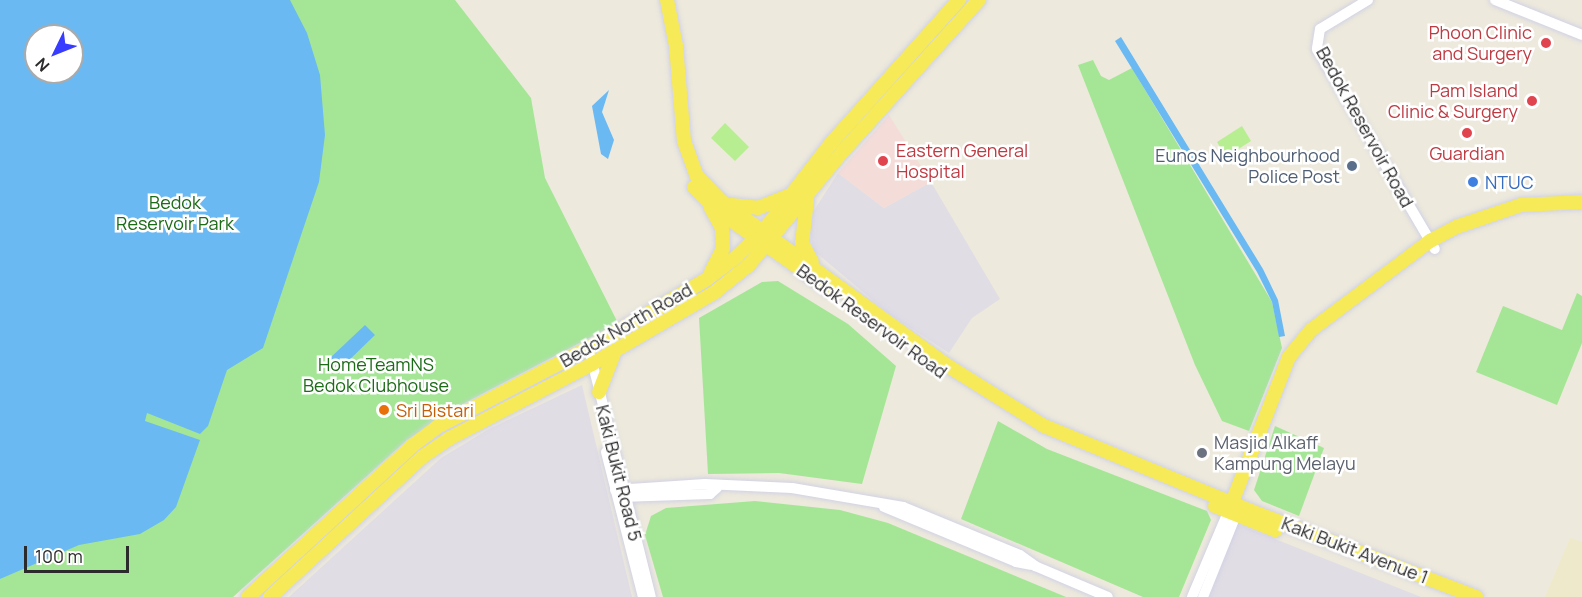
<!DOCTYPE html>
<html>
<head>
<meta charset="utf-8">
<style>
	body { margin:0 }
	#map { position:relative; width:1582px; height:597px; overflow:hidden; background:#ede9dc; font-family:Manrope,sans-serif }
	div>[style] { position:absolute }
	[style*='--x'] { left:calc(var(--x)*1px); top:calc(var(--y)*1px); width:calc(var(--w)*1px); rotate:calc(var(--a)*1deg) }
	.industrial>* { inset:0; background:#e1dde5 }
	.education>* { inset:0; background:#efe9cb }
	.medical>* { inset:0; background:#f4dcd9 }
	.green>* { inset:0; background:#a5e696 }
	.pitch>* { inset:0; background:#b8ee92 }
	.water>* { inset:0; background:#6bb9f3 }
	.roads { filter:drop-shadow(0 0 2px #d1d2e4) drop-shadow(0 0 2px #d1d2e4) }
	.minor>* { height:10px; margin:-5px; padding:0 5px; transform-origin:5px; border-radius:5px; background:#fff }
	.major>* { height:14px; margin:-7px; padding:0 7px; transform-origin:7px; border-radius:7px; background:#f6ea58 }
	.dots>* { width:16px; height:16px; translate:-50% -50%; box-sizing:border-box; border:3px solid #fff; border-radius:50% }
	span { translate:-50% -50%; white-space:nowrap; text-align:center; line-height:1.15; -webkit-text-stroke:5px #fff; paint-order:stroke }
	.health-label { font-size:18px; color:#be3a42 }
	.right { translate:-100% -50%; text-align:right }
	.left { translate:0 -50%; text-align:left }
	.street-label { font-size:18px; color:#2b2b2b }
	.service-label { font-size:18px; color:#4e5e75 }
	.shop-label { font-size:18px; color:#366cbe }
	.park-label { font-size:18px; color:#1b6b17 }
	.food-label { font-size:18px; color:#c56008 }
	.worship-label { font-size:18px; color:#5b616d }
	.north { position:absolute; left:24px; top:24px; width:60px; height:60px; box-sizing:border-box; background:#fff; border:2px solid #aaa; border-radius:50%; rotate:227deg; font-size:16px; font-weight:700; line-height:24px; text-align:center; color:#2b2b2b }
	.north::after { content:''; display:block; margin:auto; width:21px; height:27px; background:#373cff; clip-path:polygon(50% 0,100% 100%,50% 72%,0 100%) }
	.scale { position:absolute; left:24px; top:546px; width:105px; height:27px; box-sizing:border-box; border:3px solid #2b2b2b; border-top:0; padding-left:8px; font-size:18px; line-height:21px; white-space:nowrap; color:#2b2b2b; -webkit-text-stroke:4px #fff; paint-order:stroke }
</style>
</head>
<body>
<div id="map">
	<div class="industrial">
		<i style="clip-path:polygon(838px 173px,884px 208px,931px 182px,1000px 299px,972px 318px,949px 353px,888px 313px,813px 250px,808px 220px)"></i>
		<i style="clip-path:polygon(582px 385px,632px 597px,289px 597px,441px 458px,489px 429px)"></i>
		<i style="clip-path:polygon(1237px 524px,1421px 597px,1209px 597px)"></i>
	</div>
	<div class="education">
		<i style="clip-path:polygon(1570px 538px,1582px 542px,1582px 597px,1545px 597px)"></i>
	</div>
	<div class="medical">
		<i style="clip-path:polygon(889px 115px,931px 182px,884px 208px,838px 173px)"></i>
	</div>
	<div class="green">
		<i style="clip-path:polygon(evenodd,0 0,455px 0,531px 98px,545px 178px,618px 323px,461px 405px,407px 440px,233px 597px,0 597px,0 0,36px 36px,72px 36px,72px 72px,36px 72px,36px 36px)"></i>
		<i style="clip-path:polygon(1093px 60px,1101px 76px,1109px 80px,1132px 68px,1272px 302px,1282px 348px,1249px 431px,1222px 421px,1195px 365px,1078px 65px)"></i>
		<i style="clip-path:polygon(778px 281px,848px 324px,896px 366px,862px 484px,779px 473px,708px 474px,699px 318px,762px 282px)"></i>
		<i style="clip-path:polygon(1577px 293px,1582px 296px,1582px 343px,1557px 405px,1476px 372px,1503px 306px,1562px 330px)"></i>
		<i style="clip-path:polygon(998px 421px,1047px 449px,1207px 511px,1211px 520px,1179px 597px,1143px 597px,961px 519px)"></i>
		<i style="clip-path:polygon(1275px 426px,1324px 448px,1299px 516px,1262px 501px,1254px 490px)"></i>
		<i style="clip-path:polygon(755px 501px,840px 510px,888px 523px,1066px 597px,663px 597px,645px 535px,651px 516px,666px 508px)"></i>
	</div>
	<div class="pitch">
		<i style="clip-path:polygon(725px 123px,749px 147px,735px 161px,711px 138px)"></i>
		<i style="clip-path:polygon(1242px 126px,1251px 141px,1226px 157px,1217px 142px)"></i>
	</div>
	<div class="water">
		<i style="clip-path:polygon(evenodd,0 0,290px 0,307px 33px,320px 75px,325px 135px,319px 182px,263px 348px,227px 370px,208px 426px,200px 434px,147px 413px,145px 421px,200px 440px,176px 507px,164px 520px,140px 534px,79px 545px,0 579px,0 0,36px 36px,72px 36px,72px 72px,36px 72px,36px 36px)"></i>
		<i style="clip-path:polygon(1121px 37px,1263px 269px,1278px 300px,1285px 336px,1279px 337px,1272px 302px,1257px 272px,1115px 41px)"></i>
		<i style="clip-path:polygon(609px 90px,602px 112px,614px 140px,608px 159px,601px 154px,592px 106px)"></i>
		<i style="clip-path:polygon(365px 325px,375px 335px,340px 369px,330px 358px)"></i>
	</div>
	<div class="roads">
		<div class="minor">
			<i style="--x:1368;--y:0;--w:56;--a:148.9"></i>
			<i style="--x:1320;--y:29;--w:20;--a:99"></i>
			<i style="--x:1317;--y:49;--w:232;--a:59.5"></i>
			<i style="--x:1495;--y:0;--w:94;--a:21.9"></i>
			<i style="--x:591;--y:357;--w:247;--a:76"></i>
			<i style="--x:606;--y:452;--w:150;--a:75.7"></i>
			<i style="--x:615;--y:490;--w:90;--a:-3.8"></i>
			<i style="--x:705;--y:484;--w:87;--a:2.6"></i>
			<i style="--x:792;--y:488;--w:113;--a:9.7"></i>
			<i style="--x:903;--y:507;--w:126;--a:22.3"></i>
			<i style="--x:1020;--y:555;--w:19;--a:36"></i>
			<i style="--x:1035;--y:566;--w:79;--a:23"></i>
			<i style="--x:620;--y:497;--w:90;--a:-1.9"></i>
			<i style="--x:710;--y:494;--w:9;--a:-41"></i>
			<i style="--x:884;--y:507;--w:143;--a:22.6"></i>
			<i style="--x:1016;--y:562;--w:15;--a:11"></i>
			<i style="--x:1192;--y:597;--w:92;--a:-67"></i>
			<i style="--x:1203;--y:597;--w:88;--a:-68.1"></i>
		</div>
		<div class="major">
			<i style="--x:667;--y:0;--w:47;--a:78.9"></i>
			<i style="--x:676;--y:46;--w:95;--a:85.2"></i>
			<i style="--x:684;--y:141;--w:37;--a:70"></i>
			<i style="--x:697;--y:176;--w:36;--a:46"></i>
			<i style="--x:722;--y:202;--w:279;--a:36"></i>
			<i style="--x:948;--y:366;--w:113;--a:32"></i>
			<i style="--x:1044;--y:426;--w:224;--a:22.3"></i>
			<i style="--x:1251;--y:511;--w:241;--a:20.9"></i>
			<i style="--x:694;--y:187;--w:30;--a:46"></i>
			<i style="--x:715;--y:209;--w:139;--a:35.1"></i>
			<i style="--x:807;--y:200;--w:43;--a:96.6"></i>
			<i style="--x:802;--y:243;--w:21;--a:62"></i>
			<i style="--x:731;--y:205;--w:27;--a:6"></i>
			<i style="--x:758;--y:208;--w:31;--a:-22"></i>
			<i style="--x:711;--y:272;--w:27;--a:-63"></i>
			<i style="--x:723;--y:248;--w:20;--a:-93"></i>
			<i style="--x:722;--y:228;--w:23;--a:-119"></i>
			<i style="--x:599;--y:392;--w:44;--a:-68.7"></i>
			<i style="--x:1215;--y:506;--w:65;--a:21.8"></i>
			<i style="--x:1229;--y:510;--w:164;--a:-68.6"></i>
			<i style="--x:1289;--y:357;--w:35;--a:-51"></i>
			<i style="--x:1311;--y:330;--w:149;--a:-36.8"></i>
			<i style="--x:1430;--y:241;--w:30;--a:-28"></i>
			<i style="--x:1456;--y:227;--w:69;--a:-18.7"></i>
			<i style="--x:1521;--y:205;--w:61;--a:-2.8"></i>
			<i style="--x:248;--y:597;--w:223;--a:-42.6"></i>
			<i style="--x:412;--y:446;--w:31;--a:-37"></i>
			<i style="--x:437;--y:427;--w:171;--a:-27.5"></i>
			<i style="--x:589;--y:348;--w:137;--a:-30.3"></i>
			<i style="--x:707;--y:279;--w:38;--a:-37"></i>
			<i style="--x:737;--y:256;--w:37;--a:-44"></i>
			<i style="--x:764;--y:230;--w:111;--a:-52.3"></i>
			<i style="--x:832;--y:142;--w:191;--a:-48.2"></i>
			<i style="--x:270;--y:597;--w:207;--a:-42.6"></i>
			<i style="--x:422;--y:457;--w:34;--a:-34"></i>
			<i style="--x:450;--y:438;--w:160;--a:-27.5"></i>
			<i style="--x:592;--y:364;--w:143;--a:-30.3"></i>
			<i style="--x:715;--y:292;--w:43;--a:-38.5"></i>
			<i style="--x:749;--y:265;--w:148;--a:-50.5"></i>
			<i style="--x:843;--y:151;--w:203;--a:-48"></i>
		</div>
	</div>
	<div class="dots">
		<i style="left:1546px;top:43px;background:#e0444e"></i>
		<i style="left:1532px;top:101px;background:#e0444e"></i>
		<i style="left:1467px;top:133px;background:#e0444e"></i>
		<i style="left:883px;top:161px;background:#e0444e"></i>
		<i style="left:1352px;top:166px;background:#5c6f8a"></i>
		<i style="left:1473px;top:182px;background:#3f7fe0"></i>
		<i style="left:384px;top:410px;background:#e8710a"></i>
		<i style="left:1202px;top:453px;background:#6b7280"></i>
	</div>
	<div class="health-label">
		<span class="right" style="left:1532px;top:43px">Phoon Clinic<br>and Surgery</span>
		<span class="right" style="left:1518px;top:101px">Pam Island<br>Clinic &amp; Surgery</span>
		<span class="left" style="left:896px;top:161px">Eastern General<br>Hospital</span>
		<span style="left:1467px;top:153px">Guardian</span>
	</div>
	<div class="street-label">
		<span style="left:1365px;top:127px;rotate:61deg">Bedok Reservoir Road</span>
		<span style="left:872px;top:321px;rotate:36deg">Bedok Reservoir Road</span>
		<span style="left:626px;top:325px;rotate:-30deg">Bedok North Road</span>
		<span style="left:619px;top:473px;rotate:76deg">Kaki Bukit Road 5</span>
		<span style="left:1355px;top:550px;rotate:21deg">Kaki Bukit Avenue 1</span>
	</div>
	<div class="service-label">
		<span class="right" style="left:1340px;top:166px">Eunos Neighbourhood<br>Police Post</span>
	</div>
	<div class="shop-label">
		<span class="left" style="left:1485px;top:182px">NTUC</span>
	</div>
	<div class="park-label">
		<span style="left:175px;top:213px">Bedok<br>Reservoir Park</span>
		<span style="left:376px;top:375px">HomeTeamNS<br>Bedok Clubhouse</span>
	</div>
	<div class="food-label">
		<span class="left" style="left:396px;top:410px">Sri Bistari</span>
	</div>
	<div class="worship-label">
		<span class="left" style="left:1214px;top:453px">Masjid Alkaff<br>Kampung Melayu</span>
	</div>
	<div class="north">N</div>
	<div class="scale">100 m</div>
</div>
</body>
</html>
